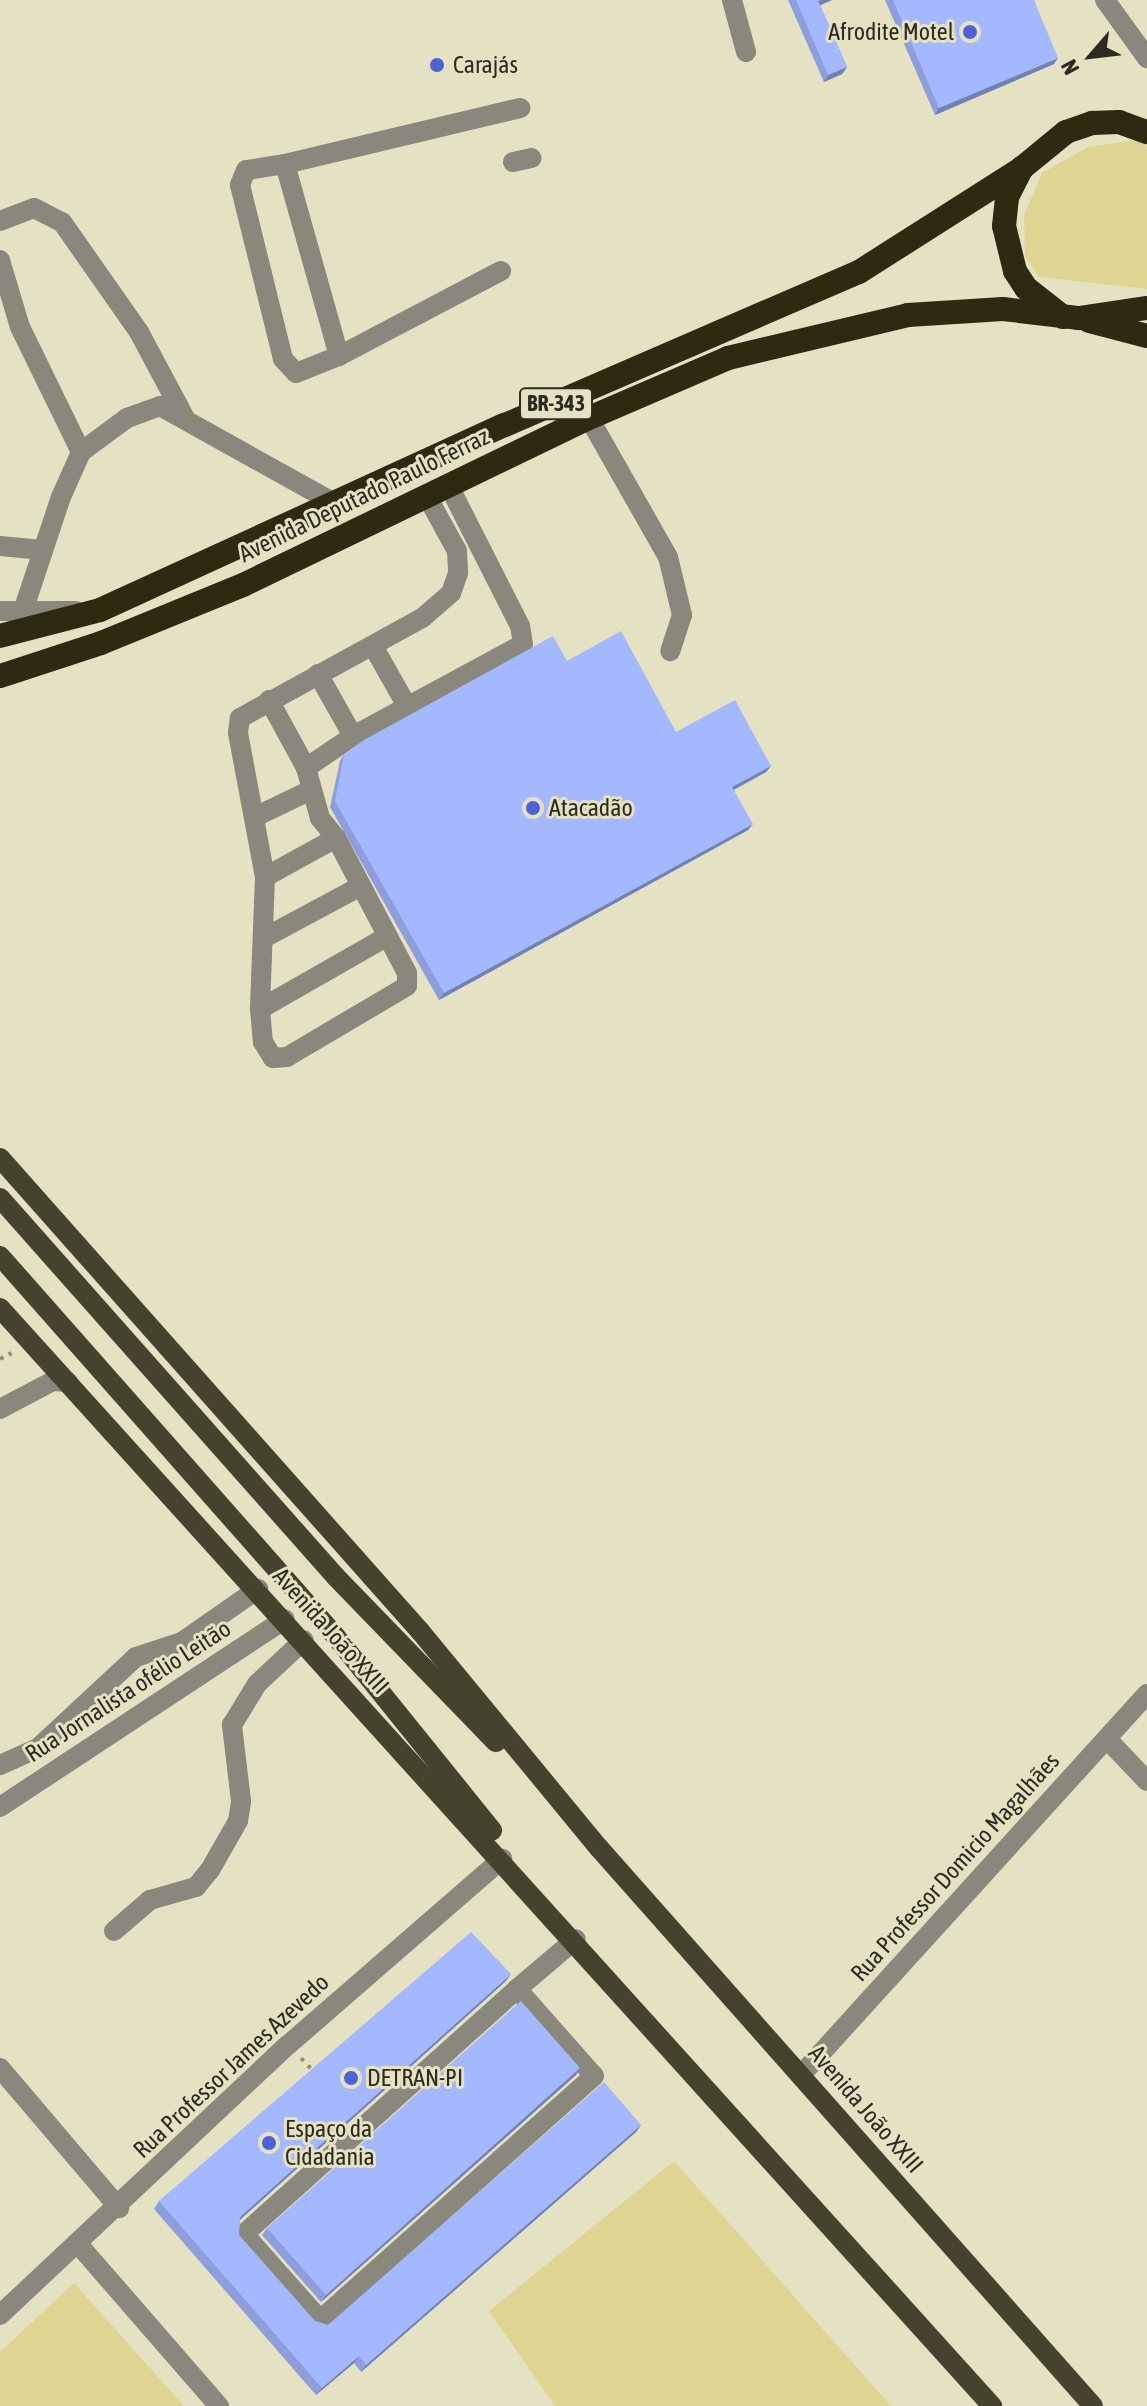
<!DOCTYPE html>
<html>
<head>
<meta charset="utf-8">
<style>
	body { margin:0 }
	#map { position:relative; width:1147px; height:2406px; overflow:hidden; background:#e5e1c3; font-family:"Asap Condensed",sans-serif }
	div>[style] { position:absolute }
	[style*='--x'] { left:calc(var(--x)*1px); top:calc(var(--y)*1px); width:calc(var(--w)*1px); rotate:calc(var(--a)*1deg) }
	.green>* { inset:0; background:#ded592 }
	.path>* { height:4px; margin-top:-2px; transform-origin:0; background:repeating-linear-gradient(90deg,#908d78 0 4px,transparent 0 10px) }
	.minor>* { height:20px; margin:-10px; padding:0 10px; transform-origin:10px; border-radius:10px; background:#8a887c }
	.major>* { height:20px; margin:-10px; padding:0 10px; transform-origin:10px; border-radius:10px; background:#45422d }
	.highway>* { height:24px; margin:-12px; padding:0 12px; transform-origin:12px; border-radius:12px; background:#2e2a11 }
	.wall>* { inset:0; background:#8d9edb }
	.shaded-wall>* { inset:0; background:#7381b2 }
	.building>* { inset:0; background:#a4b8ff }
	.dots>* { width:22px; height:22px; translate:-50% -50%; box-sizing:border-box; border:4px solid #e5e1c3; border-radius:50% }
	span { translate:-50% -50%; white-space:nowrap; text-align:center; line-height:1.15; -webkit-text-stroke:6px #e5e1c3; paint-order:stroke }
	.shield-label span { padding:2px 6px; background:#e5e1c3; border:2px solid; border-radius:6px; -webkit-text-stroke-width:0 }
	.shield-label { font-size:22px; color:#2d2b20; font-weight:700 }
	.poi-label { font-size:24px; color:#2d2b20 }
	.right { translate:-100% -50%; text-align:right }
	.left { translate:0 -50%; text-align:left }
	.street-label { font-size:24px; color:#2d2b20 }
	.north { position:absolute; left:1051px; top:16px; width:80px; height:80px; -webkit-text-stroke:6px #e5e1c3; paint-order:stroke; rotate:242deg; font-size:22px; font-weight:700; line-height:32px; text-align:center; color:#2d2b20 }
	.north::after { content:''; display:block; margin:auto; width:28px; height:36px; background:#2d2b20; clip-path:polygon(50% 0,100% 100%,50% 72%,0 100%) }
</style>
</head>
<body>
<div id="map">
	<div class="green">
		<i style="clip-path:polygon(1137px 140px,1147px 146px,1147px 289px,1039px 277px,1025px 256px,1024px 215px,1042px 173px,1088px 147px)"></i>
		<i style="clip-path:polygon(674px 2161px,891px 2406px,555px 2406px,489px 2311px)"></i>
		<i style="clip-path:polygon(74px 2283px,184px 2406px,0 2406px,0 2352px)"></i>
	</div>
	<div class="path">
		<i style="--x:0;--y:1359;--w:13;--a:-27"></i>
		<i style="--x:301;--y:2058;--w:19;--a:47"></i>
	</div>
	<div class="minor">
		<i style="--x:732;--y:0;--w:54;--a:74.9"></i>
		<i style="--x:1105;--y:0;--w:72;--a:54.1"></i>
		<i style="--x:513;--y:162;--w:19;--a:-12"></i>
		<i style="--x:285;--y:164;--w:39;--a:171"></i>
		<i style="--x:246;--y:170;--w:16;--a:112"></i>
		<i style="--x:240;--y:185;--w:179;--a:76.1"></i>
		<i style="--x:283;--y:359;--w:19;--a:47"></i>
		<i style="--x:296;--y:373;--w:46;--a:-21.6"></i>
		<i style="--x:339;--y:356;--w:199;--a:-105.7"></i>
		<i style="--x:285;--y:164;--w:242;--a:-13.4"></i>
		<i style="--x:0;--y:221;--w:36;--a:-21"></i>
		<i style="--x:34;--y:208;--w:31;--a:27"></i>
		<i style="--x:62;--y:222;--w:134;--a:55"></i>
		<i style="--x:139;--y:332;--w:98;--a:61.9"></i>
		<i style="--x:0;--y:260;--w:70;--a:73.4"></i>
		<i style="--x:20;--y:327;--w:139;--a:64"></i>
		<i style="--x:339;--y:356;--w:183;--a:-27.7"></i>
		<i style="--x:589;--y:418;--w:160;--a:60.4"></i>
		<i style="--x:668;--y:557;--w:60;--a:76.4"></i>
		<i style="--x:682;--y:615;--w:38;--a:108"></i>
		<i style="--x:428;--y:498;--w:60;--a:61.3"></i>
		<i style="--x:457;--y:551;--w:22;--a:87"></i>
		<i style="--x:458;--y:573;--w:21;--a:109"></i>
		<i style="--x:451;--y:593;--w:38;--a:139"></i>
		<i style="--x:422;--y:618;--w:208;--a:151.2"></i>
		<i style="--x:240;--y:718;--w:15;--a:98"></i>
		<i style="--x:238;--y:733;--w:147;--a:79.4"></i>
		<i style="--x:265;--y:877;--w:132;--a:92.2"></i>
		<i style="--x:260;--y:1009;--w:33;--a:85"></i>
		<i style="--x:263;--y:1042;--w:19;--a:58"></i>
		<i style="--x:273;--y:1058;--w:14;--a:-4"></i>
		<i style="--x:287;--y:1057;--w:139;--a:-30.6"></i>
		<i style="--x:407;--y:986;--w:13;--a:-90"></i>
		<i style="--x:407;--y:973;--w:153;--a:-117.7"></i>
		<i style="--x:336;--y:838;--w:26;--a:-129"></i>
		<i style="--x:320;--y:818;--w:52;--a:-105.6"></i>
		<i style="--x:306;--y:768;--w:57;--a:-34.2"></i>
		<i style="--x:353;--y:736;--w:193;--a:-28.4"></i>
		<i style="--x:523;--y:644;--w:18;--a:-99"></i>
		<i style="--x:520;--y:626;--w:157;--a:-116.9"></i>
		<i style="--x:0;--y:546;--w:43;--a:5.3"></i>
		<i style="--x:0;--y:611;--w:76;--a:0"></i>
		<i style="--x:23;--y:611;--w:120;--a:-71.6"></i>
		<i style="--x:61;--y:497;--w:49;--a:-66"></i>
		<i style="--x:81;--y:452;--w:57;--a:-36.5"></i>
		<i style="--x:127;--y:418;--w:35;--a:-20"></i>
		<i style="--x:160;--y:406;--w:201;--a:29.1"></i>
		<i style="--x:373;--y:646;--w:69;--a:60.5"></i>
		<i style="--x:318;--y:674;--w:71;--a:60.6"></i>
		<i style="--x:269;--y:700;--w:77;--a:61.4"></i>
		<i style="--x:257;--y:816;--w:60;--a:-25.7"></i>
		<i style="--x:265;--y:877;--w:81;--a:-28.8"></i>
		<i style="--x:264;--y:938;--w:110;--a:-28.2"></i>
		<i style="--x:260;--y:1009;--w:147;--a:-29.7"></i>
		<i style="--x:0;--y:1409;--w:60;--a:-27.8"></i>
		<i style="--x:53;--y:1381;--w:15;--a:4"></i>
		<i style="--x:1107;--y:1739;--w:58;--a:46.4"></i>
		<i style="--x:0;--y:1765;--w:42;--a:-24.1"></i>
		<i style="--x:38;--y:1748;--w:134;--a:-42.9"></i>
		<i style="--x:136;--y:1657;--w:48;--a:-18.1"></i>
		<i style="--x:182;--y:1642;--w:93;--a:-34.9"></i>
		<i style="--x:0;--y:1807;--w:341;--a:-33.4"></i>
		<i style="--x:114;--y:1931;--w:48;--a:-40.7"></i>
		<i style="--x:150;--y:1900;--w:48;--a:-15.8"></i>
		<i style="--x:196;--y:1887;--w:22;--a:-51"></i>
		<i style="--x:210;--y:1870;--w:56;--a:-60.3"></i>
		<i style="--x:238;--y:1821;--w:20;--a:-81"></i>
		<i style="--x:241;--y:1801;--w:77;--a:-96.8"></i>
		<i style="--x:232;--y:1725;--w:48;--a:-58.6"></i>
		<i style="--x:257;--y:1684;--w:64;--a:-43.1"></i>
		<i style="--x:517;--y:1989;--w:116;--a:48.5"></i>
		<i style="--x:594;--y:2076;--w:367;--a:138.3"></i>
		<i style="--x:320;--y:2320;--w:115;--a:-131.5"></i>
		<i style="--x:244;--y:2234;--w:367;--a:-41.9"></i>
		<i style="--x:517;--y:1989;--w:77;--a:-40.3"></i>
		<i style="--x:0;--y:2068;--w:184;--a:49.6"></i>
		<i style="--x:801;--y:2075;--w:515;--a:-47.76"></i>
		<i style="--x:78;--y:2244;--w:215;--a:49"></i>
		<i style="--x:0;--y:2315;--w:395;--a:-43.2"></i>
		<i style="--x:288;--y:2045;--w:284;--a:-41"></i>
	</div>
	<div class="major">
		<i style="--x:0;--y:1158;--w:633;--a:48.4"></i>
		<i style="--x:420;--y:1631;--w:281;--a:50.5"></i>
		<i style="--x:599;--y:1848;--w:745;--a:48.48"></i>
		<i style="--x:0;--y:1198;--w:506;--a:48.44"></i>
		<i style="--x:336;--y:1577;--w:230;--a:45.9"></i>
		<i style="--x:0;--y:1256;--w:502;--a:48.56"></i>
		<i style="--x:332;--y:1632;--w:255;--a:51.1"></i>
		<i style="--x:0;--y:1308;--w:1480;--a:47.9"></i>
	</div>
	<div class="highway">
		<i style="--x:1063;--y:317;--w:47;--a:-141.9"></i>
		<i style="--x:1026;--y:288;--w:20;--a:-123"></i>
		<i style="--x:1015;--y:271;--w:46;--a:-103.7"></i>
		<i style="--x:1004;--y:226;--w:29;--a:-84"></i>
		<i style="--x:1007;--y:197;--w:33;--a:-63"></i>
		<i style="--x:1022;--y:168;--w:57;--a:-39.3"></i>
		<i style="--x:1066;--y:132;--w:28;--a:-19"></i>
		<i style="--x:1092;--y:123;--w:27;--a:-2"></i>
		<i style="--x:1119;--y:122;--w:30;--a:20"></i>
		<i style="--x:1089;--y:321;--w:60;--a:14.5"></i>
		<i style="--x:0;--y:636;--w:103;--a:-14.6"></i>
		<i style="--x:100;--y:610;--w:445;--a:-24.6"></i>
		<i style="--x:505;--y:425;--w:386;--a:-23.4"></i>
		<i style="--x:859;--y:272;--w:193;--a:-32.5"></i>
		<i style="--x:0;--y:676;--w:106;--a:-18.1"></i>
		<i style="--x:101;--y:643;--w:153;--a:-22.2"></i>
		<i style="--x:243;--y:585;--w:384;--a:-25.8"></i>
		<i style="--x:589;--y:418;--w:151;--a:-23.3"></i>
		<i style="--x:728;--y:358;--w:185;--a:-13.4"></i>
		<i style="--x:908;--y:315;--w:95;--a:-3.6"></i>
		<i style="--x:1003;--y:309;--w:77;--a:6.8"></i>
		<i style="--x:1079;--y:318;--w:69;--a:-8.4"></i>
	</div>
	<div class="wall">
		<i style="clip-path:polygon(788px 0,832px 0,820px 5px,847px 67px,842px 74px,824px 82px)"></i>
		<i style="clip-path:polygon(885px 0,1034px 0,1054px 64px,935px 115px)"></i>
		<i style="clip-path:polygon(567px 661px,676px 732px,771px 766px,766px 772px,734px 790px,748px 830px,439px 1000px,330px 807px,340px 761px,344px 754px)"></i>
		<i style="clip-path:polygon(506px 1981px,240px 2220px,239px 2235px,315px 2321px,328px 2325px,641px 2125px,636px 2132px,361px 2372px,354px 2363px,316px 2395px,154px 2209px,159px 2201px)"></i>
		<i style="clip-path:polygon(580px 2068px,576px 2075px,321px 2302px,262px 2235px,267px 2228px)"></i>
	</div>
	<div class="shaded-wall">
		<i style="clip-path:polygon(821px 0,832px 0,814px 8px,818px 1px)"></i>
		<i style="clip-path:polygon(1058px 58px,1054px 64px,935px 115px,939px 108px)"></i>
		<i style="clip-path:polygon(847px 67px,842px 74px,824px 82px,828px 75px)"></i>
		<i style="clip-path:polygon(771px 766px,766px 772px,727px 793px,732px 787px)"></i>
		<i style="clip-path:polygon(753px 824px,748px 830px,439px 1000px,444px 993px)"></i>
		<i style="clip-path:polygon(511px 1974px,506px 1981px,235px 2224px,240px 2217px)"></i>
		<i style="clip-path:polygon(580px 2068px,576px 2075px,321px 2302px,326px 2295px)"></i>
		<i style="clip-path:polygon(641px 2125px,636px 2132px,361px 2372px,366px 2365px)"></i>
		<i style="clip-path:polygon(359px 2356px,354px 2363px,316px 2395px,322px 2388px)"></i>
	</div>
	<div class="building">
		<i style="clip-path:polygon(796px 0,821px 0,818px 1px,847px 67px,828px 75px)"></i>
		<i style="clip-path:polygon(893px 0,1034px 0,1058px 58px,939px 108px)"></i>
		<i style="clip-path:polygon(621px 631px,676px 732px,735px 700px,771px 766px,732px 787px,753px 824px,444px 993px,335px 801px,344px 754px,364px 740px,553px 636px,567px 661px)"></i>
		<i style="clip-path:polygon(471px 1932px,511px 1974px,240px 2217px,239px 2235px,315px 2321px,328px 2325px,604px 2082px,641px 2125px,366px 2365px,359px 2356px,322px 2388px,159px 2201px)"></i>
		<i style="clip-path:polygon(521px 2001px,580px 2068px,326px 2295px,267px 2228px)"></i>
	</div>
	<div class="dots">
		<i style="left:970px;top:32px;background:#4e62d7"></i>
		<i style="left:437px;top:65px;background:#4e62d7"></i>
		<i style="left:533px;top:808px;background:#4e62d7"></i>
		<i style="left:351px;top:2078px;background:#4e62d7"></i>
		<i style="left:269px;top:2143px;background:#4e62d7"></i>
	</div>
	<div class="shield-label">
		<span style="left:556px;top:404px">BR-343</span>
	</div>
	<div class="poi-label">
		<span class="right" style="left:954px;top:32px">Afrodite Motel</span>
		<span class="left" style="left:453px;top:65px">Carajás</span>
		<span class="left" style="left:549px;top:808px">Atacadão</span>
		<span class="left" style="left:367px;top:2078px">DETRAN-PI</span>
		<span class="left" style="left:285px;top:2143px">Espaço da<br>Cidadania</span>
	</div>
	<div class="street-label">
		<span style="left:364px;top:495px;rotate:-26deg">Avenida Deputado Paulo Ferraz</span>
		<span style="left:331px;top:1631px;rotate:48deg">Avenida João XXIII</span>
		<span style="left:128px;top:1691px;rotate:-33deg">Rua Jornalista ofélio Leitão</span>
		<span style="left:955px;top:1867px;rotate:-48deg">Rua Professor Domicio Magalhães</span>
		<span style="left:231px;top:2066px;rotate:-43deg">Rua Professor James Azevedo</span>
		<span style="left:866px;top:2109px;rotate:49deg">Avenida João XXIII</span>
	</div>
	<div class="north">N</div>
</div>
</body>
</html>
